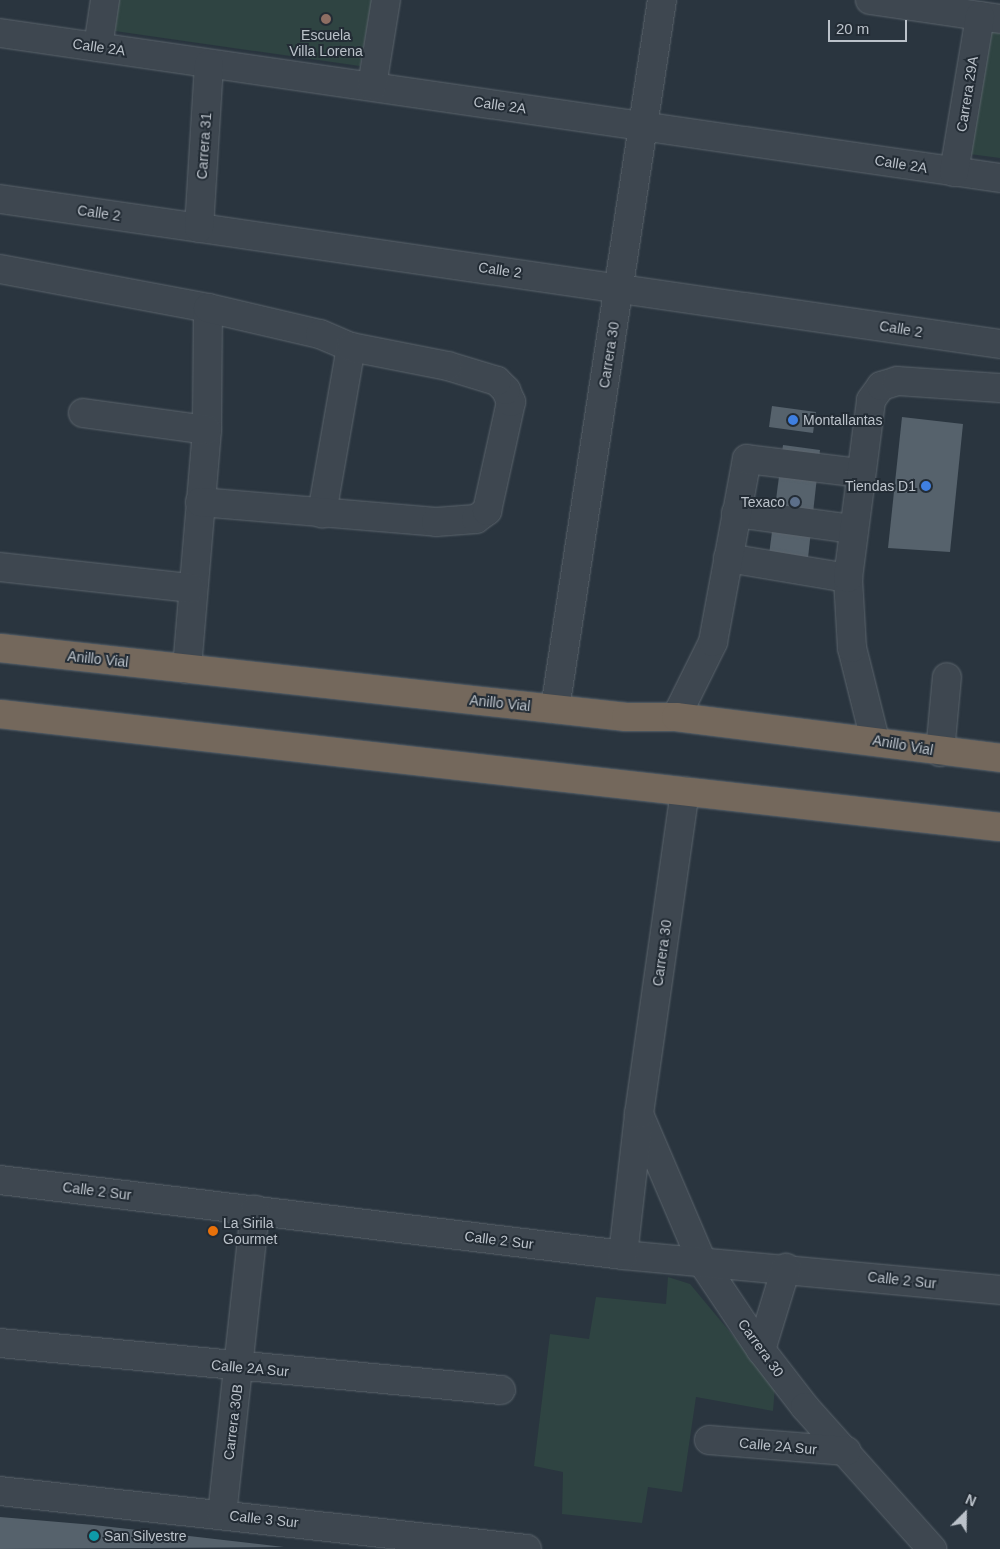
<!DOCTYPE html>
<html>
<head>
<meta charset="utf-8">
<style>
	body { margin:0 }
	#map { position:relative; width:1000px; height:1549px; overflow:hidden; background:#2a353f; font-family:Helvetica,sans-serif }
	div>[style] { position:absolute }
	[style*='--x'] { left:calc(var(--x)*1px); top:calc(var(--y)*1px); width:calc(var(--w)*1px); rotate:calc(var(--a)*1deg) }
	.green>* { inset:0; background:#2f4442 }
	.building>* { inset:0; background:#56626c }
	.roads { filter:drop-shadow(0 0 1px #5c656d) drop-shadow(0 0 1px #5c656d) }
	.minor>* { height:28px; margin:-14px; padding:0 14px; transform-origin:14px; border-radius:14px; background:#3e4750 }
	.highway>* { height:28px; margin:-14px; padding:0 14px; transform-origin:14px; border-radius:14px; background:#74685c }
	.dots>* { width:14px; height:14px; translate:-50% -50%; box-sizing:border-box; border:2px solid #232c35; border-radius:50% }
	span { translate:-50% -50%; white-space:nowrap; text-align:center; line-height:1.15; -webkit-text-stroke:4px #232c35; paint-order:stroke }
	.poi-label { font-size:14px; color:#bbc2ca }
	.left { translate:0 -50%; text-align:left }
	.right { translate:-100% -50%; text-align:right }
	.street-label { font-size:14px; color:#bbc2ca }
	.north { position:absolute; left:940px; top:1489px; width:50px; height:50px; -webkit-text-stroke:4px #232c35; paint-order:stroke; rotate:23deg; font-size:14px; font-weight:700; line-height:20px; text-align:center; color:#bbc2ca }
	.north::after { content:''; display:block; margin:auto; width:18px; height:22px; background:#bbc2ca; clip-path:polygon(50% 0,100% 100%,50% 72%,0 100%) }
	.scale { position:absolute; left:828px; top:20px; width:79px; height:22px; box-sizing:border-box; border:2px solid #bbc2ca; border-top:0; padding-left:6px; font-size:15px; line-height:18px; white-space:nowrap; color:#bbc2ca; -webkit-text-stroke:4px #232c35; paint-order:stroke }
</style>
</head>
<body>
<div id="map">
	<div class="green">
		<i style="clip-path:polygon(119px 0,372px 0,360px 66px,115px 31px)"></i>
		<i style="clip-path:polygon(982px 13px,1000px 15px,1000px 158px,962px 153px)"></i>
		<i style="clip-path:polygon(668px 1277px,690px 1284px,775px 1386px,773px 1411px,696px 1397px,682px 1492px,648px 1487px,642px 1523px,562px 1514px,563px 1472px,534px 1466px,550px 1334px,589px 1339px,596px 1297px,666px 1304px)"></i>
	</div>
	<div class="building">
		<i style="clip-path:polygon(772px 406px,816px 412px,813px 433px,769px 427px)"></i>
		<i style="clip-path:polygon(902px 417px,963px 424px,950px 552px,888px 548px)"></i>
		<i style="clip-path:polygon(783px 445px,820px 450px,808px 558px,769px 555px)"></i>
		<i style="clip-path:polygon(0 1517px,94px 1525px,284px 1547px,0 1549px)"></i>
	</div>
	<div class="roads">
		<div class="minor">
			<i style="--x:870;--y:0;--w:131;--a:8.3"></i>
			<i style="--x:0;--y:33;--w:1010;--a:8.25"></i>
			<i style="--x:98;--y:47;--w:48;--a:-81.5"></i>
			<i style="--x:372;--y:86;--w:87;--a:-80.8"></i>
			<i style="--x:954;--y:172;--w:158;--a:-80.5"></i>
			<i style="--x:0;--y:199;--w:1010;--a:8.25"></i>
			<i style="--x:199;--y:228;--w:164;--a:-86.5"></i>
			<i style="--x:0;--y:269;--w:212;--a:10.6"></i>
			<i style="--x:208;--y:308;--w:122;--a:90.5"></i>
			<i style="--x:207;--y:430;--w:240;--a:94.8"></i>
			<i style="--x:208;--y:308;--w:115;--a:13.1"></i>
			<i style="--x:320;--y:334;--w:34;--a:23"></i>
			<i style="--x:351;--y:347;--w:169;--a:99.9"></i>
			<i style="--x:83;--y:413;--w:125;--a:7.8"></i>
			<i style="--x:200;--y:502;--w:237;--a:4.8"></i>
			<i style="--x:436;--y:522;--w:40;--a:-4.3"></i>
			<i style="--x:476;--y:519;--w:14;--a:-36"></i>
			<i style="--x:487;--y:511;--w:112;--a:-77.6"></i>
			<i style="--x:511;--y:402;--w:13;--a:-113"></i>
			<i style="--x:506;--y:390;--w:13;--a:-135"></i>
			<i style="--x:497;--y:381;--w:51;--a:-163"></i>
			<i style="--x:448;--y:366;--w:99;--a:-168.9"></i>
			<i style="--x:736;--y:513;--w:118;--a:7.8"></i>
			<i style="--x:728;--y:558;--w:122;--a:9.5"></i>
			<i style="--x:0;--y:567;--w:192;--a:6.3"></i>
			<i style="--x:555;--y:709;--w:717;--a:-81.42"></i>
			<i style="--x:676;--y:717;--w:84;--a:-63.7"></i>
			<i style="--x:713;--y:642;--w:186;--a:-79.5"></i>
			<i style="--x:747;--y:459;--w:113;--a:7.1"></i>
			<i style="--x:875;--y:740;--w:95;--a:-104"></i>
			<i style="--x:852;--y:648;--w:70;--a:-93.3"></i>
			<i style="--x:848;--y:578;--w:179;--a:-82.6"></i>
			<i style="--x:871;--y:400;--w:17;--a:-54"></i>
			<i style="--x:881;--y:386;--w:17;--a:-17"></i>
			<i style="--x:897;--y:381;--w:103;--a:3.9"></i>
			<i style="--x:940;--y:752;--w:75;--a:-84.7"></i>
			<i style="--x:639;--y:1114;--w:161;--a:66.9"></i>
			<i style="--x:702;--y:1262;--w:106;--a:56.2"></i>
			<i style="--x:761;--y:1350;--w:72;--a:52.3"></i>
			<i style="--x:805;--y:1407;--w:191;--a:48.2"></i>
			<i style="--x:0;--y:1180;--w:627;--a:6.86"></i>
			<i style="--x:623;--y:1255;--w:379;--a:5.3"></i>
			<i style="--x:623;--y:1255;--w:142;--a:-83.5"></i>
			<i style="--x:639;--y:1114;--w:326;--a:-81.9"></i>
			<i style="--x:0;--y:1343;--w:503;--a:5.36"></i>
			<i style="--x:761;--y:1350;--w:86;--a:-73"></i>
			<i style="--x:709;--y:1440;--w:138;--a:4.6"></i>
			<i style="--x:0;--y:1491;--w:530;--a:6.28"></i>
			<i style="--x:222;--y:1515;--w:307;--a:-83.8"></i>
		</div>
		<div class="highway">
			<i style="--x:0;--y:648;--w:630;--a:6.29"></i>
			<i style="--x:626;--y:717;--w:50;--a:0"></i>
			<i style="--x:676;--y:717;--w:327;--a:7.2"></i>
			<i style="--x:0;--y:714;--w:1006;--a:6.45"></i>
		</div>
	</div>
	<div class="dots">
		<i style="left:326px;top:19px;background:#8d6e63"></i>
		<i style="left:793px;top:420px;background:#3f7fe0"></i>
		<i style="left:926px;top:486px;background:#3f7fe0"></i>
		<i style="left:795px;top:502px;background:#5c6f8a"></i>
		<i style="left:213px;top:1231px;background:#e8710a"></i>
		<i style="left:94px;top:1536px;background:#0f9aa8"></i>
	</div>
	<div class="poi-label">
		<span style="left:326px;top:43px">Escuela<br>Villa Lorena</span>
		<span class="left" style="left:803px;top:420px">Montallantas</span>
		<span class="right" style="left:916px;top:486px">Tiendas D1</span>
		<span class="right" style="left:785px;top:502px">Texaco</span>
		<span class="left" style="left:223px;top:1231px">La Sirila<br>Gourmet</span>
		<span class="left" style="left:104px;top:1536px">San Silvestre</span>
	</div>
	<div class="street-label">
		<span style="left:99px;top:47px;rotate:8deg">Calle 2A</span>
		<span style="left:967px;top:94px;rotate:-81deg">Carrera 29A</span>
		<span style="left:500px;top:105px;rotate:8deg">Calle 2A</span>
		<span style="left:204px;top:146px;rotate:-86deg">Carrera 31</span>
		<span style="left:901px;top:164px;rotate:9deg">Calle 2A</span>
		<span style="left:99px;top:213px;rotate:8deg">Calle 2</span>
		<span style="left:500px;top:270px;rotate:8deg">Calle 2</span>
		<span style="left:901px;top:329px;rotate:9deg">Calle 2</span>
		<span style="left:609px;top:355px;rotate:-81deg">Carrera 30</span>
		<span style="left:98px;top:659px;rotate:6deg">Anillo Vial</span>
		<span style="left:500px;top:703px;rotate:6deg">Anillo Vial</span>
		<span style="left:903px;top:745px;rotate:10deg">Anillo Vial</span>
		<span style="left:662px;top:953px;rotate:-82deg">Carrera 30</span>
		<span style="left:97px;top:1191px;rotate:7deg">Calle 2 Sur</span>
		<span style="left:499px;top:1240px;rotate:7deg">Calle 2 Sur</span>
		<span style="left:902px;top:1280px;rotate:6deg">Calle 2 Sur</span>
		<span style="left:761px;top:1348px;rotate:54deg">Carrera 30</span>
		<span style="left:250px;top:1368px;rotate:5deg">Calle 2A Sur</span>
		<span style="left:233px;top:1422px;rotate:-83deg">Carrera 30B</span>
		<span style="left:778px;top:1446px;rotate:5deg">Calle 2A Sur</span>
		<span style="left:264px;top:1519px;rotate:6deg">Calle 3 Sur</span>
	</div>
	<div class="north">N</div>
	<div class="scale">20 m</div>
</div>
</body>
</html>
